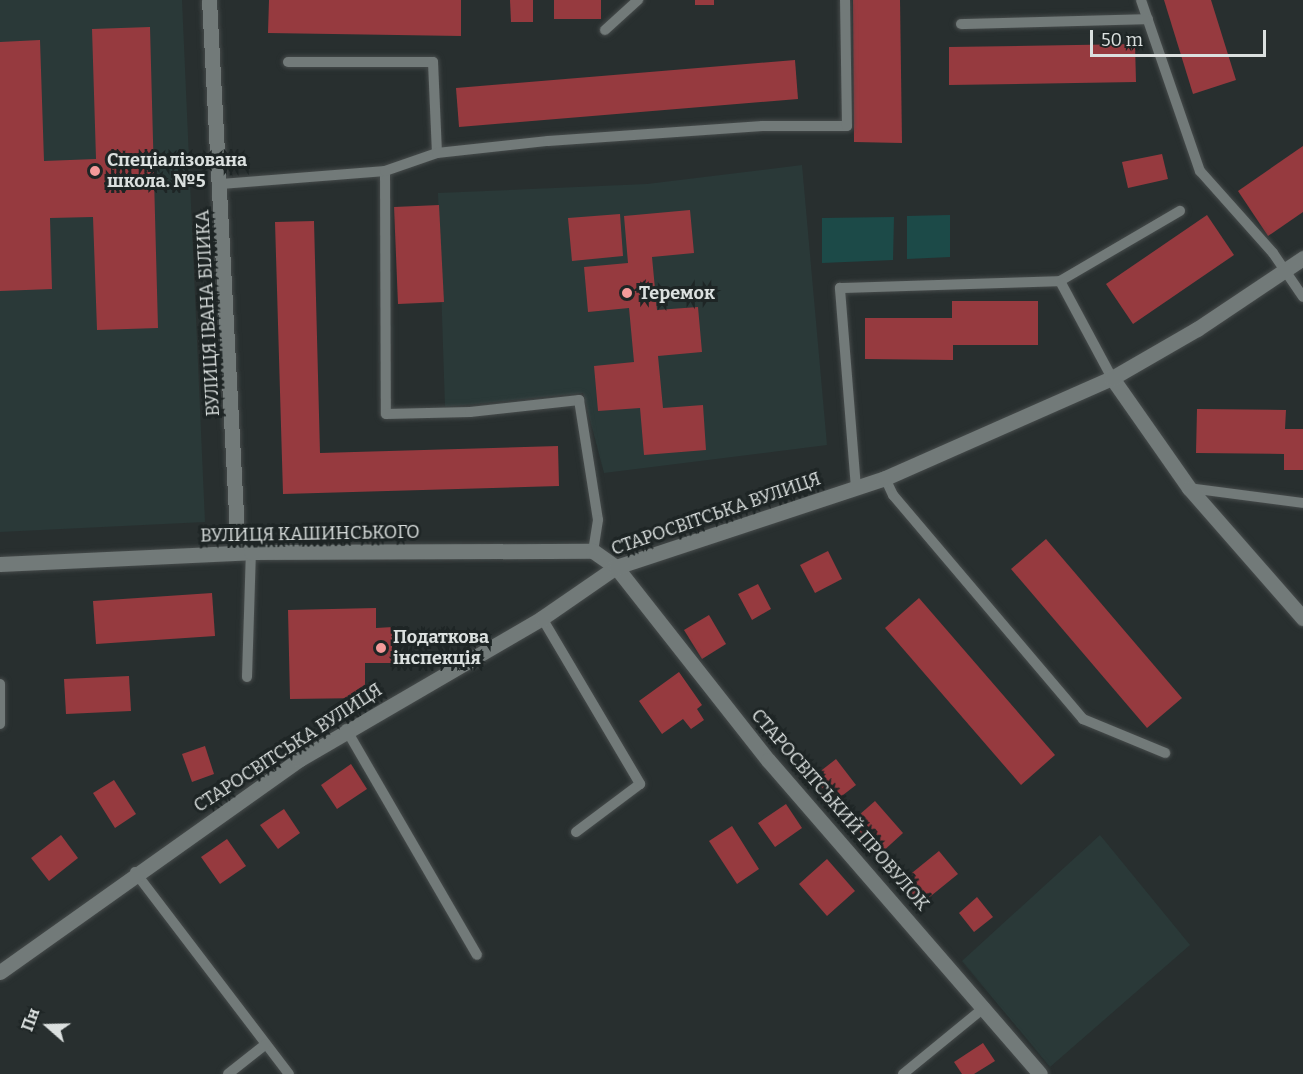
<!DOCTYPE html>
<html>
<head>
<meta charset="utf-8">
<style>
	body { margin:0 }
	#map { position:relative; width:1303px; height:1074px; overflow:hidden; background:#282f2f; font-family:Bitter,serif }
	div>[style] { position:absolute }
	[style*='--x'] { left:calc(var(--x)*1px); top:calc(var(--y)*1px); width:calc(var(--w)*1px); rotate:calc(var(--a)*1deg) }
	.built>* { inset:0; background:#2a3938 }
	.green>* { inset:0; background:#1c4a48 }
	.building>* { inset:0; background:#963a3f }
	.roads { filter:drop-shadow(0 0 2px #464b4b) drop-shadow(0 0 2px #464b4b) }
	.lane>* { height:10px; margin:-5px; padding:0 5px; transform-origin:5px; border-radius:5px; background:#727a79 }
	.street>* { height:15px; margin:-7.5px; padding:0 7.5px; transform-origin:7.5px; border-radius:7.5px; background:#727a79 }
	.secondary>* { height:15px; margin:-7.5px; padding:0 7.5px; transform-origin:7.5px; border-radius:7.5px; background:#727a79 }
	.dots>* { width:16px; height:16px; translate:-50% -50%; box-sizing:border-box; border:3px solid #1e2525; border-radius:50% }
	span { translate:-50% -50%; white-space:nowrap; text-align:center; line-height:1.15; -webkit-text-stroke:6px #1e2525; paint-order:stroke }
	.poi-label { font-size:18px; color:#dbe0df; font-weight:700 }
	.left { translate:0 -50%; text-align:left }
	.street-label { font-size:18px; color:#dbe0df }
	.north { position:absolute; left:18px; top:996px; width:60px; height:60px; -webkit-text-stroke:4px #1e2525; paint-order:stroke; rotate:290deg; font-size:16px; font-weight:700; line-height:24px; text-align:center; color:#dbe0df }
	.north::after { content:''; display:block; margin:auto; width:21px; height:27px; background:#dbe0df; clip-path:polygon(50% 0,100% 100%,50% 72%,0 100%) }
	.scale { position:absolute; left:1090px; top:30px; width:176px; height:27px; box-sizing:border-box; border:3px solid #dbe0df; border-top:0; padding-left:8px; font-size:18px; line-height:21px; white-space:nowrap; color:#dbe0df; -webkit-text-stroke:4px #1e2525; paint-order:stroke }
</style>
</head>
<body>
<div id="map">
	<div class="built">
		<i style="clip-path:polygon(0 0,182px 0,205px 522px,0 532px)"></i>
		<i style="clip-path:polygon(802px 165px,827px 445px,604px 473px,583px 393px,445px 407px,438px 193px,647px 184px)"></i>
		<i style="clip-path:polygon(1100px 835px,1190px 945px,1050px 1067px,962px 961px)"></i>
	</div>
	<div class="green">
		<i style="clip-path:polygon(950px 215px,950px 257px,907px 259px,907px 216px)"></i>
		<i style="clip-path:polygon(894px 217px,893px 260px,822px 263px,822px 218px)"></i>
	</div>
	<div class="building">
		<i style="clip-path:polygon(269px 0,461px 0,461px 36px,268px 33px)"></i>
		<i style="clip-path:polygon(510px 0,533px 0,533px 22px,511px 22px)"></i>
		<i style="clip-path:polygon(554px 0,601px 0,601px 19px,554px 19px)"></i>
		<i style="clip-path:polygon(695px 0,714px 0,714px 5px,695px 5px)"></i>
		<i style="clip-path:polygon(853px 0,900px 0,902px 143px,854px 142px)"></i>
		<i style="clip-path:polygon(1164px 0,1211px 0,1236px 80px,1193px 94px)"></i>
		<i style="clip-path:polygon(150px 27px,158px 328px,97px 330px,93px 217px,50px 218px,52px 289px,0 291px,0 42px,40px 40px,44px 161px,96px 159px,92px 29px)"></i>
		<i style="clip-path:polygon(1135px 44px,1136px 82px,949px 85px,949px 47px)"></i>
		<i style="clip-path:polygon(795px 60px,798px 99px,459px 127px,456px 88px)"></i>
		<i style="clip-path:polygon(1303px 146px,1303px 212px,1268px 236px,1238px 191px)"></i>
		<i style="clip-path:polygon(1162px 154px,1168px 179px,1128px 188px,1122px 162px)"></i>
		<i style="clip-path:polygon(439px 205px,444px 302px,398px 304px,394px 207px)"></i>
		<i style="clip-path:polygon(690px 210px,694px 253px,652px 257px,657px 310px,698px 307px,702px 352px,658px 356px,663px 408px,703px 405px,706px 450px,644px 455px,640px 408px,598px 411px,594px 366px,634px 362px,629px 308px,588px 312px,584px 267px,628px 263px,624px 216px)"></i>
		<i style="clip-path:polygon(620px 214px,623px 256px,572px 261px,568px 218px)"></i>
		<i style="clip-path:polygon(1207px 215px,1234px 255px,1133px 324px,1106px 284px)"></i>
		<i style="clip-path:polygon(314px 221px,320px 453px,558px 446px,559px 486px,283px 494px,275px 222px)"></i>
		<i style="clip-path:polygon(952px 301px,1038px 301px,1038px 345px,953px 345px,953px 360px,865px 359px,865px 318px,952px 318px)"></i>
		<i style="clip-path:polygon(1197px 409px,1286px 410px,1285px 429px,1303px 429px,1303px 470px,1284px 470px,1284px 454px,1196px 453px)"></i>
		<i style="clip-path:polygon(1046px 539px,1182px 698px,1147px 728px,1011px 569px)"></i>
		<i style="clip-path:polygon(828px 551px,842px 579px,815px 593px,800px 565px)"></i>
		<i style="clip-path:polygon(758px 584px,771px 609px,752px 620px,738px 594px)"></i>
		<i style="clip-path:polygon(212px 593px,215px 636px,96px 644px,93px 601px)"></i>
		<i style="clip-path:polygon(919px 598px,1055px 755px,1021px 785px,885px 628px)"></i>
		<i style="clip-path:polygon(376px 608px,376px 628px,393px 627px,393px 663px,365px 663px,365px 698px,290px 699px,288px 610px)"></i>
		<i style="clip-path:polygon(709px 615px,726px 644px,702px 659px,684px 630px)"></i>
		<i style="clip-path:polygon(679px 672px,702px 705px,697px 709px,704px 720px,691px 729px,683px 719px,662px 734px,639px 701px)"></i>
		<i style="clip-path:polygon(129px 676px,131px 711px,66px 714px,64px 679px)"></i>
		<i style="clip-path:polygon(205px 746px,214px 774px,192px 782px,182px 754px)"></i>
		<i style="clip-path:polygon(836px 759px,856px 785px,834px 802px,813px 777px)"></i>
		<i style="clip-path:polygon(351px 764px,367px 789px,337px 809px,321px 785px)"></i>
		<i style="clip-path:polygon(114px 780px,136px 814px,115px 828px,93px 793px)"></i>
		<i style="clip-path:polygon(875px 801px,903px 833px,880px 854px,851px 822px)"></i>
		<i style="clip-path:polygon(786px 804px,802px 828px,775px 847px,758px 823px)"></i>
		<i style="clip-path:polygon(284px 809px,300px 833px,278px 849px,260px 825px)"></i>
		<i style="clip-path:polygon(732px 826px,759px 869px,737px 884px,709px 841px)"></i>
		<i style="clip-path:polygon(61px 835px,78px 858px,49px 881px,31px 858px)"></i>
		<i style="clip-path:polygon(227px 839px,246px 866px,220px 884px,201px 857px)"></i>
		<i style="clip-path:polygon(939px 851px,958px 874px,921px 904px,902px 881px)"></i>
		<i style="clip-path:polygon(827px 859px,855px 891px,827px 916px,799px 884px)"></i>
		<i style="clip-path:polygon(977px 897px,993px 917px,974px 932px,959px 913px)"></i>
		<i style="clip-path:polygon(983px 1043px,995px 1061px,974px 1074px,962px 1074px,954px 1062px)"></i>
	</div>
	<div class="roads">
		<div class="lane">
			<i style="--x:1141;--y:0;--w:181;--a:71"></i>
			<i style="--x:1200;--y:171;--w:110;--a:48.3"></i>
			<i style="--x:1273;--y:253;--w:53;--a:55.7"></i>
			<i style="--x:961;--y:24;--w:187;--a:-1.5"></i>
			<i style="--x:605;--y:30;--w:45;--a:-42.3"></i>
			<i style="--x:288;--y:62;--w:145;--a:0"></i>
			<i style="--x:433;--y:62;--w:91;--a:87.5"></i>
			<i style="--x:385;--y:171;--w:243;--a:89.8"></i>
			<i style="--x:386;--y:414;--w:84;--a:-1.4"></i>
			<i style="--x:470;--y:412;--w:110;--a:-6.3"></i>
			<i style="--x:579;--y:400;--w:121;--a:81"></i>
			<i style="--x:598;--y:520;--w:31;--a:99"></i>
			<i style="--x:221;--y:184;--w:165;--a:-4.5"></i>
			<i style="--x:385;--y:171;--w:55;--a:-19.1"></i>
			<i style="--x:437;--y:153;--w:112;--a:-6.2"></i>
			<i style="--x:548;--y:141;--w:215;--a:-4"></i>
			<i style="--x:762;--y:126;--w:85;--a:0"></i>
			<i style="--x:847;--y:126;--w:126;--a:-90.9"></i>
			<i style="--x:1060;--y:281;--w:139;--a:-30.3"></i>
			<i style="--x:885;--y:478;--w:19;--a:65"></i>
			<i style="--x:893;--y:495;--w:294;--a:49.7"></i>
			<i style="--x:1083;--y:719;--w:89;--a:22.5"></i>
			<i style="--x:856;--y:488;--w:201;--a:-94.6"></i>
			<i style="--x:840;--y:288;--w:220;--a:-1.8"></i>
			<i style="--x:1060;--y:281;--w:110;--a:61.8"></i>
			<i style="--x:1189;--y:488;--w:115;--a:7.5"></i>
			<i style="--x:542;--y:618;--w:193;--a:59.4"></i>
			<i style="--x:640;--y:784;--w:80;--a:143.1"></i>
			<i style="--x:247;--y:677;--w:125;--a:-88.2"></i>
			<i style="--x:0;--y:684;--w:40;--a:90"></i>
			<i style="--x:346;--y:729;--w:261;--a:59.9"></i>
			<i style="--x:135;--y:872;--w:254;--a:52.7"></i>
			<i style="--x:228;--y:1074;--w:48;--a:-38.3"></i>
			<i style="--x:903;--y:1074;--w:106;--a:-39.3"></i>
		</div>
		<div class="street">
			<i style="--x:209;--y:0;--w:553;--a:86.99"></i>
			<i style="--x:1112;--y:378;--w:134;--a:55"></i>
			<i style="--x:1189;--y:488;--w:173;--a:48.8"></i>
			<i style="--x:616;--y:567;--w:246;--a:51.8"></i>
			<i style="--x:768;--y:760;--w:415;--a:49.1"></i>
		</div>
		<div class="secondary">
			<i style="--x:0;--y:564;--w:251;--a:-2.7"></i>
			<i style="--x:251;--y:552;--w:342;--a:-0.2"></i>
			<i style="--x:593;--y:551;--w:28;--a:35"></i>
			<i style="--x:0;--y:972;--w:368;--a:-35.4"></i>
			<i style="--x:300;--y:759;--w:280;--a:-30.2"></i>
			<i style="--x:542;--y:618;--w:90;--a:-34.6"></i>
			<i style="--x:616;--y:567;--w:283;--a:-18.3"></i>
			<i style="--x:885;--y:478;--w:248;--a:-23.8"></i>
			<i style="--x:1112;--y:378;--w:98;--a:-30"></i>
			<i style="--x:1197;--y:329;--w:128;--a:-33.8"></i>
		</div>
	</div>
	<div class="dots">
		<i style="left:95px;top:171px;background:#f59b9b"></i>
		<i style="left:627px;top:293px;background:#f59b9b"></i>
		<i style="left:381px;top:648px;background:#f59b9b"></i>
	</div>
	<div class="poi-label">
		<span class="left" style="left:107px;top:171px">Спеціалізована<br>школа. №5</span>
		<span class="left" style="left:639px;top:293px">Теремок</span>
		<span class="left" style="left:393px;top:648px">Податкова<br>інспекція</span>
	</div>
	<div class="street-label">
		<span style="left:208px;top:313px;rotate:-93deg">ВУЛИЦЯ ІВАНА БІЛИКА</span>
		<span style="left:716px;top:514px;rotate:-19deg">СТАРОСВІТСЬКА ВУЛИЦЯ</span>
		<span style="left:310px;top:534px;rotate:-1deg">ВУЛИЦЯ КАШИНСЬКОГО</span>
		<span style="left:288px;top:748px;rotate:-33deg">СТАРОСВІТСЬКА ВУЛИЦЯ</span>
		<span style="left:840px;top:810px;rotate:49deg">СТАРОСВІТСЬКИЙ ПРОВУЛОК</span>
	</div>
	<div class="north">Пн</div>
	<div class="scale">50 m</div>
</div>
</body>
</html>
